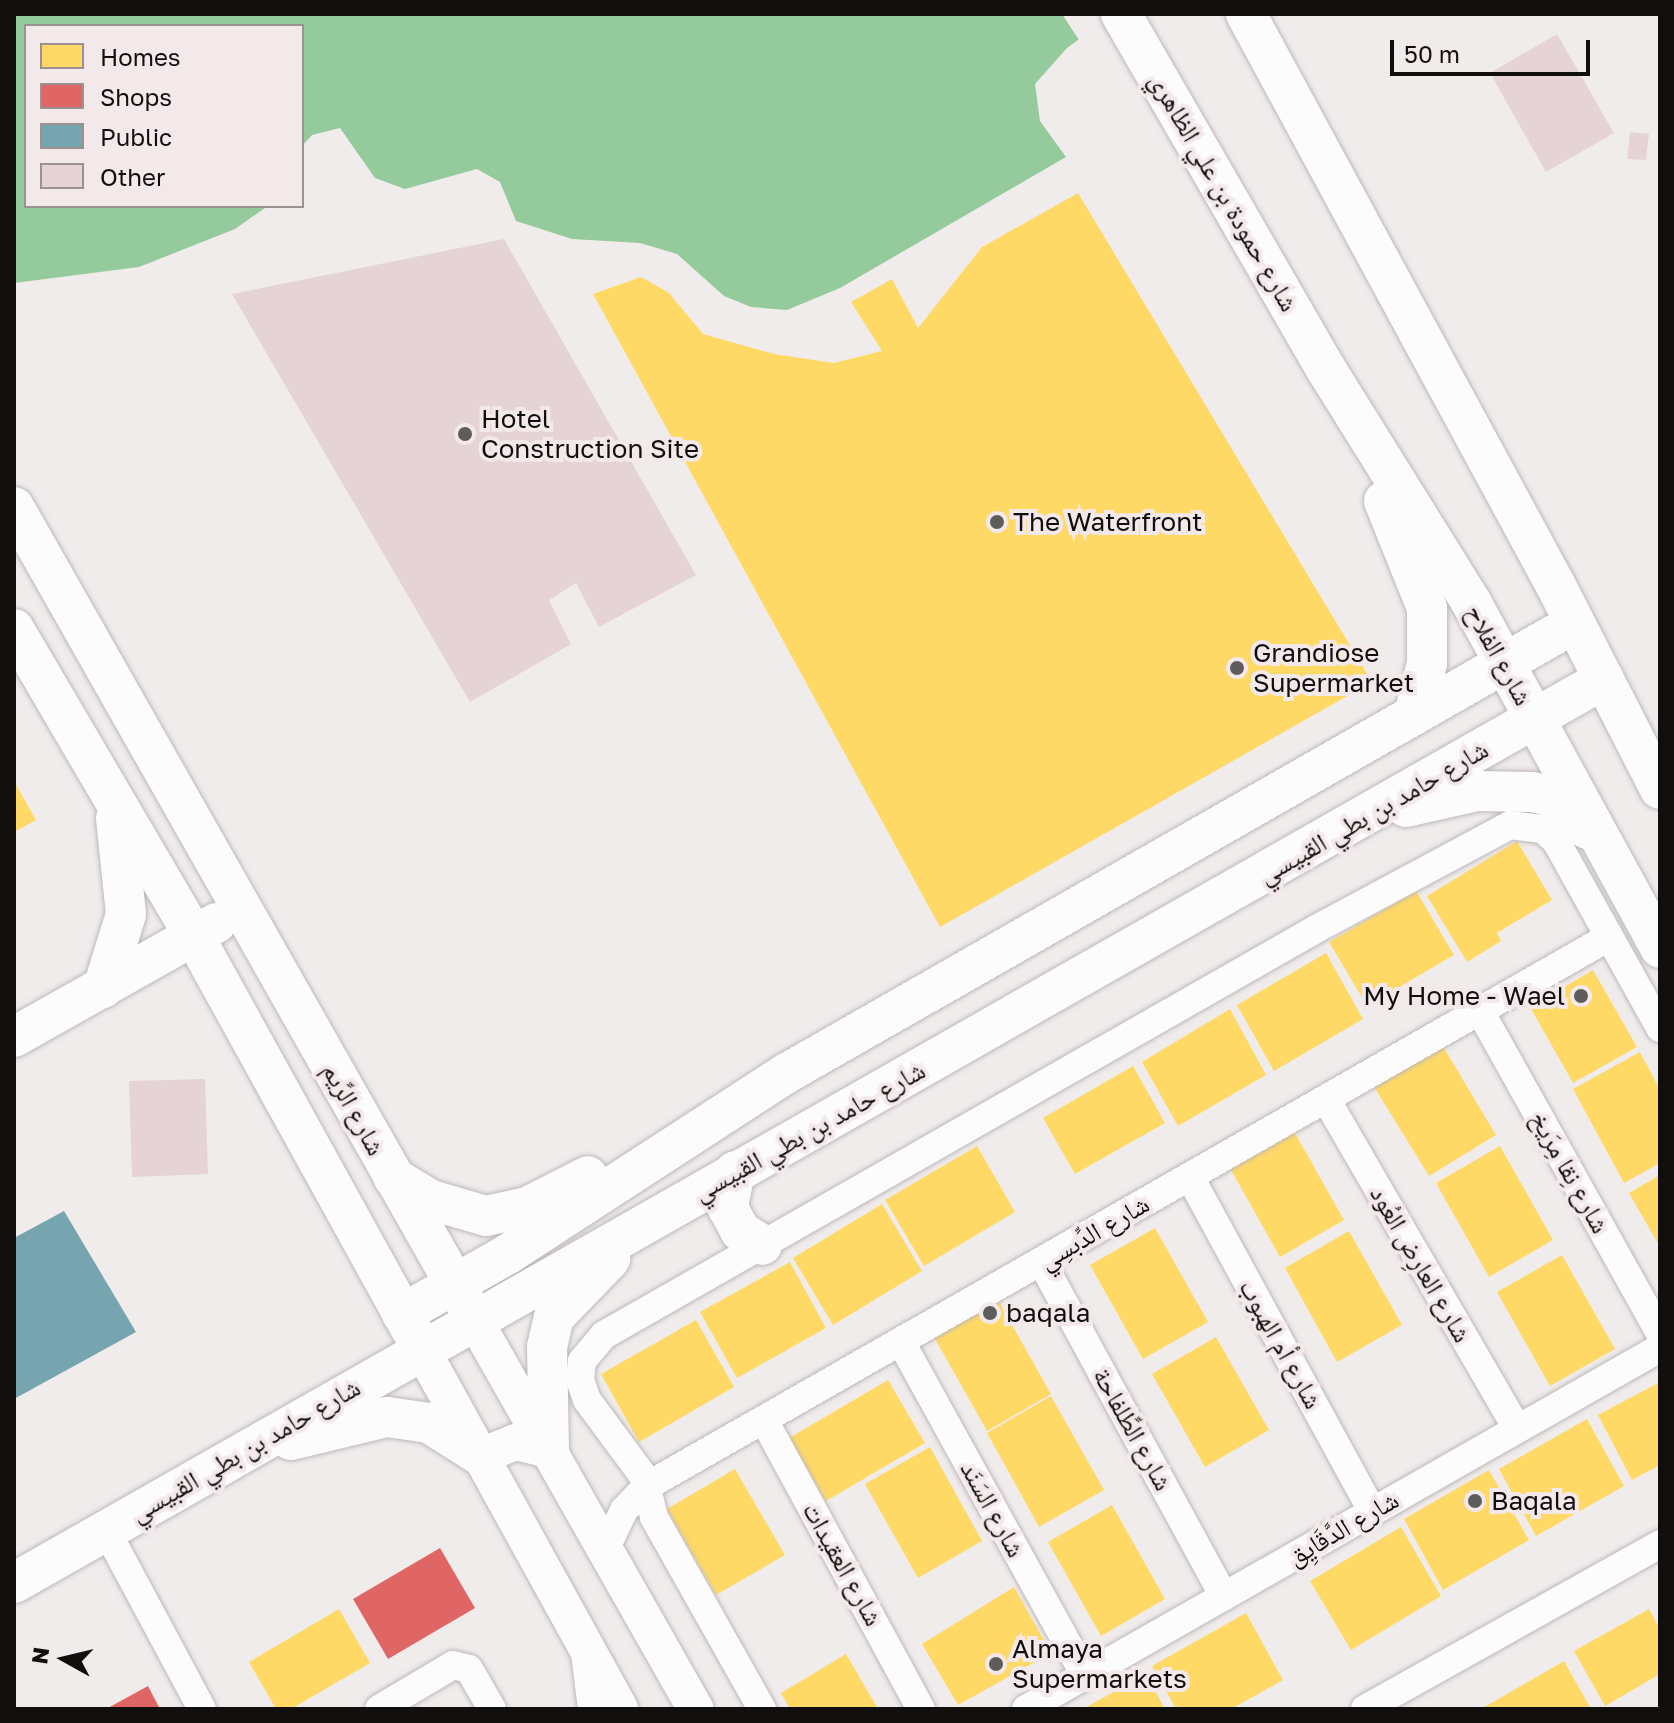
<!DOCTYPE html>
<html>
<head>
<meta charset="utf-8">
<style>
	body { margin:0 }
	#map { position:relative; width:1674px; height:1723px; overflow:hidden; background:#f1ecec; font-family:"Golos Text","Noto Naskh Arabic",sans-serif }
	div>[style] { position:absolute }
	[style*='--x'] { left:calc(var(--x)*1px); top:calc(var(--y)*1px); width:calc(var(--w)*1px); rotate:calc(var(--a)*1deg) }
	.water>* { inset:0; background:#95ca9c }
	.pier>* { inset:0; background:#f1ecec }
	.homes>* { inset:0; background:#ffd966 }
	.shops>* { inset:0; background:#e06666 }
	.public>* { inset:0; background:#76a5af }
	.building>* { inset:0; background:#e5d3d5 }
	.roads { filter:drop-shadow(0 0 2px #bdb8b9) drop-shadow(0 0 2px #bdb8b9) }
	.minor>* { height:28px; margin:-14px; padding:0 14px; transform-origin:14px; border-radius:14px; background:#fdfcfc }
	.tertiary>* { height:36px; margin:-18px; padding:0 18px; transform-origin:18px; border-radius:18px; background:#fdfcfc }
	.secondary>* { height:40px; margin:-20px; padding:0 20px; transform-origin:20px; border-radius:20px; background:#fdfcfc }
	.dots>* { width:22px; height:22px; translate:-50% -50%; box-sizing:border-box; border:4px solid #f4e9ea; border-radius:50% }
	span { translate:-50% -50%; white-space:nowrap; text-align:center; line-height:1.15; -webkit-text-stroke:8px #f4e9ea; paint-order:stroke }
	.street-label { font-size:26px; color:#110e0e }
	.poi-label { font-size:26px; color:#110e0e }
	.left { translate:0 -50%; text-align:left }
	.right { translate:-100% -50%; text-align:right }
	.frame { position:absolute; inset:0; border:16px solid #110e0e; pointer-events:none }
	.legend { position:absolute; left:24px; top:24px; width:280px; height:184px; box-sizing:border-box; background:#f4e9ea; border:2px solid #999192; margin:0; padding:10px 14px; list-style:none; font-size:24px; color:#110e0e }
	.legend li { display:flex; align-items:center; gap:16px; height:40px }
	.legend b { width:40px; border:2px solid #999192 }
	.north { position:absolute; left:24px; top:1619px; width:80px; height:80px; -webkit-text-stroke:6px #f4e9ea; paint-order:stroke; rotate:278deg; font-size:22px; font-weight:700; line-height:32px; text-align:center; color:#110e0e }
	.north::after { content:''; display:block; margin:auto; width:28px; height:36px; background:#110e0e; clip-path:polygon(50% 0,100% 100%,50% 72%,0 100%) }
	.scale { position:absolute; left:1390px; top:40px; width:200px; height:36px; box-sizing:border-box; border:4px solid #110e0e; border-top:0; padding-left:10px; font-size:24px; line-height:28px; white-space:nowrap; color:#110e0e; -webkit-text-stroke:6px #f4e9ea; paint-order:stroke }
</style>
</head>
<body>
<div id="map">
	<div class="water">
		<i style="clip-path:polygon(14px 14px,1113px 14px,1067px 48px,1035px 84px,1040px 121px,1066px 157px,840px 288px,787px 310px,751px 307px,724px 296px,677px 254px,640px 243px,572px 239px,516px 221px,500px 182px,477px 169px,405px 189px,375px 178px,340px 128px,312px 135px,302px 146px,302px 26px,26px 26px,26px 206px,268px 206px,235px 229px,139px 267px,14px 283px)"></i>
	</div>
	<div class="pier">
		<i style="clip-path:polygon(1062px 14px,1117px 14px,1081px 43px)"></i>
	</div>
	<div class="homes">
		<i style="clip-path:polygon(1078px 193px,1372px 682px,940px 927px,593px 294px,641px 277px,669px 293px,703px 334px,774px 354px,834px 363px,882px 351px,851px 302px,892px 279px,918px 328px,982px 247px)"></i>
		<i style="clip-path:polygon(14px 781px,36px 820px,14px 832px)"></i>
		<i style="clip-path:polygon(1517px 841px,1552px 900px,1497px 933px,1501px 941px,1467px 962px,1427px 896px)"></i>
		<i style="clip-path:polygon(1416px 891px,1454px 955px,1367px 1006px,1329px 942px)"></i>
		<i style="clip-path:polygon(1326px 953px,1363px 1019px,1274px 1071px,1237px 1005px)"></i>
		<i style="clip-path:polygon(1593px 970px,1637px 1047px,1573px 1083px,1530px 1007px)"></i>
		<i style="clip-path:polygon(1230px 1009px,1266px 1075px,1178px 1126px,1142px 1062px)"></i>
		<i style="clip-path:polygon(1441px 1043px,1496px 1135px,1429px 1176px,1373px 1085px)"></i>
		<i style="clip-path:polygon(1640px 1052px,1660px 1090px,1660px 1163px,1624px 1183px,1573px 1089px)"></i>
		<i style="clip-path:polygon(1133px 1066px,1165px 1123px,1075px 1174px,1043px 1118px)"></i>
		<i style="clip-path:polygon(1291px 1126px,1344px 1220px,1280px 1257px,1227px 1163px)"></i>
		<i style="clip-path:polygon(977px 1146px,1015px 1212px,924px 1266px,885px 1200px)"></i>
		<i style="clip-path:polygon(1500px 1146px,1553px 1240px,1489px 1277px,1436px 1183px)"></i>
		<i style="clip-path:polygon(1660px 1175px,1660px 1247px,1629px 1193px)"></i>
		<i style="clip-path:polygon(882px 1204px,922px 1271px,833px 1325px,793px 1258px)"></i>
		<i style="clip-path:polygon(1155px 1228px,1208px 1322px,1143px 1359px,1090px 1265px)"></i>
		<i style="clip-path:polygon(1349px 1231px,1402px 1325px,1337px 1362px,1285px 1268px)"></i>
		<i style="clip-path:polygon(1562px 1255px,1615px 1349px,1550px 1386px,1497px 1292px)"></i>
		<i style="clip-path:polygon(790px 1262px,826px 1328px,737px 1378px,700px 1312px)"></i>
		<i style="clip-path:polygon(998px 1300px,1051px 1394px,987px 1431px,934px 1337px)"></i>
		<i style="clip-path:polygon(696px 1320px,734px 1387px,639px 1442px,601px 1374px)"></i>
		<i style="clip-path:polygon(1216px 1337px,1269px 1430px,1205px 1467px,1152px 1374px)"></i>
		<i style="clip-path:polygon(888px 1380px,925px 1443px,826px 1501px,789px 1438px)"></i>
		<i style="clip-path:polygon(1660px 1382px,1660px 1465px,1632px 1480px,1598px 1415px)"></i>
		<i style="clip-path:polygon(1051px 1396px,1104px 1490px,1039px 1527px,987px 1433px)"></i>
		<i style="clip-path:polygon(1587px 1419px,1624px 1486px,1536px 1536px,1499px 1469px)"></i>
		<i style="clip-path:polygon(930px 1447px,982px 1541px,918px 1578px,865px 1484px)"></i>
		<i style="clip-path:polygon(735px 1469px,785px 1555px,716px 1595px,667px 1509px)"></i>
		<i style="clip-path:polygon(1489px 1470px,1529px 1540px,1443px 1590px,1404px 1519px)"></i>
		<i style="clip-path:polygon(1112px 1505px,1165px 1599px,1101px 1636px,1048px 1542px)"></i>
		<i style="clip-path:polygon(1401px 1527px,1441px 1596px,1351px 1650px,1310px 1581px)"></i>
		<i style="clip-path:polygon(1014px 1587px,1051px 1653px,958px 1705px,922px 1644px)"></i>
		<i style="clip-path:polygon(339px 1609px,370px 1663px,291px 1709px,276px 1709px,249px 1662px)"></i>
		<i style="clip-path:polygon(1649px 1609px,1660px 1629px,1660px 1674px,1605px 1706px,1574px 1651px)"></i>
		<i style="clip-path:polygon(1246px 1613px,1283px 1680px,1231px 1709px,1176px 1709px,1152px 1666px)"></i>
		<i style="clip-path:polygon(846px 1654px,878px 1709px,790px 1709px,781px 1693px)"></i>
		<i style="clip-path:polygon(1564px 1661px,1591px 1709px,1481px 1709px)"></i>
		<i style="clip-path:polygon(1146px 1674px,1165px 1709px,1083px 1709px)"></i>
	</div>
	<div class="shops">
		<i style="clip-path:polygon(440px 1548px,475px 1608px,388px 1659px,353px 1599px)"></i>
		<i style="clip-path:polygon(148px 1686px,160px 1709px,106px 1709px)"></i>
	</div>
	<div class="public">
		<i style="clip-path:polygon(64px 1211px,136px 1332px,14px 1399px,14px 1238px)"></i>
	</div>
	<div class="building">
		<i style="clip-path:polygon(1557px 34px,1614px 133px,1546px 172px,1490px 73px)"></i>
		<i style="clip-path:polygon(1630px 132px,1649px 134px,1646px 160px,1627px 159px)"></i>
		<i style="clip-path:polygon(504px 239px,696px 575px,599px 627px,576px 583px,549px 600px,571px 644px,470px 702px,232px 294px)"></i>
		<i style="clip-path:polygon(205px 1079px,208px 1174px,132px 1177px,129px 1081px)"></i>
	</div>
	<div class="roads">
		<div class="minor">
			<i style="--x:1480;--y:1011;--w:369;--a:60.8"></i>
			<i style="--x:1326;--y:1099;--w:381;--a:59.9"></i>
			<i style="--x:1190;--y:1177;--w:382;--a:61.4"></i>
			<i style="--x:1041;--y:1261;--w:382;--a:61.4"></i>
			<i style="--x:901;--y:1342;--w:380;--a:61.1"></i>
			<i style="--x:764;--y:1420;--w:329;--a:61.5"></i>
			<i style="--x:106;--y:1530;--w:203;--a:61.8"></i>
			<i style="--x:604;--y:1552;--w:47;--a:-64.5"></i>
			<i style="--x:624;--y:1510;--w:33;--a:-46"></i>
			<i style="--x:647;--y:1486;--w:1108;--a:-29.71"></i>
			<i style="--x:585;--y:1653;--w:56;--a:82.9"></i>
			<i style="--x:379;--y:1709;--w:86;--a:-30.7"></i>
			<i style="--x:453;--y:1665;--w:16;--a:14"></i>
			<i style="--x:469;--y:1669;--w:46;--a:60.1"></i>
			<i style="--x:762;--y:1709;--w:220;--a:-119.4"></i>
			<i style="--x:654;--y:1517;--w:41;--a:-104"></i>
			<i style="--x:644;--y:1477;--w:96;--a:-126.5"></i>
			<i style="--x:587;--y:1400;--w:21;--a:-109"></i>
			<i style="--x:580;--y:1380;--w:19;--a:-84"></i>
			<i style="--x:582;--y:1361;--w:34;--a:-50"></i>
			<i style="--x:604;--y:1335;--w:820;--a:-29.69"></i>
			<i style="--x:1316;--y:929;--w:220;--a:-28.2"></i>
			<i style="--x:1510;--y:825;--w:33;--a:7"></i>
			<i style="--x:1543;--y:829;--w:18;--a:43"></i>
			<i style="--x:1556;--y:841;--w:214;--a:60.9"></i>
			<i style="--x:1026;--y:1709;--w:730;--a:-29.66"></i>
			<i style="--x:1365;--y:1709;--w:338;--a:-29.2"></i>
		</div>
		<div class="tertiary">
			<i style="--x:474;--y:1319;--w:449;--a:60.4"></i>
			<i style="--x:421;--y:1348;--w:412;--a:61.1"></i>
			<i style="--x:481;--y:1456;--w:37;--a:-22"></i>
			<i style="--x:515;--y:1442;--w:35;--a:13"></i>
		</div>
		<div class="secondary">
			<i style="--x:1121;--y:14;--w:410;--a:60"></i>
			<i style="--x:1326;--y:369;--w:277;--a:58.1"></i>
			<i style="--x:1472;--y:604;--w:392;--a:61.3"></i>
			<i style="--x:1246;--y:14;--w:648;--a:61.54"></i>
			<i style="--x:1555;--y:584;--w:230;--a:62.9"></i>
			<i style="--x:1384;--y:501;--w:115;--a:68.1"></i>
			<i style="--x:1427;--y:608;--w:55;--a:90"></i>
			<i style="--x:1427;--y:663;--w:54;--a:104"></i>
			<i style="--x:14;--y:507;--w:920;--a:60.43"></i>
			<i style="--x:14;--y:629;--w:356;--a:59.6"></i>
			<i style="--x:194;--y:936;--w:456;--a:61.1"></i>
			<i style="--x:1406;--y:807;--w:73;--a:-12.7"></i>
			<i style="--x:1477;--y:791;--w:55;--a:1"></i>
			<i style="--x:1532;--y:792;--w:17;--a:13"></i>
			<i style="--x:1549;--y:796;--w:50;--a:41"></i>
			<i style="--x:103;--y:988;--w:77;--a:-72.7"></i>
			<i style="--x:126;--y:914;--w:96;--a:-96"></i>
			<i style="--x:14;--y:1037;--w:232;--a:-29.4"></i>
			<i style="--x:735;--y:1171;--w:38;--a:101"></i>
			<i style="--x:728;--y:1208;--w:26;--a:62"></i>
			<i style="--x:740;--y:1231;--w:26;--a:32"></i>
			<i style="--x:393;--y:1177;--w:44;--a:31.2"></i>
			<i style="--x:431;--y:1200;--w:57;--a:16.2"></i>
			<i style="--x:486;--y:1216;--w:42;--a:-12.4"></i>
			<i style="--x:527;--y:1207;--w:68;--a:-26.9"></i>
			<i style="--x:402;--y:1314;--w:122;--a:-29.5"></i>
			<i style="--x:508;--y:1254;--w:333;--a:-33"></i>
			<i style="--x:787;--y:1073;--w:907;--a:-29.73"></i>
			<i style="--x:291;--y:1440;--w:99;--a:-13.5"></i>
			<i style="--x:387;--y:1417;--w:42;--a:8.1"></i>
			<i style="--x:429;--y:1423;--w:62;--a:32.4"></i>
			<i style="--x:549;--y:1450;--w:103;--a:-91.1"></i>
			<i style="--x:547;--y:1347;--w:31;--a:-77"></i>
			<i style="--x:554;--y:1317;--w:81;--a:-46"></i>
			<i style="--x:14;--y:1583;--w:1829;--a:-29.62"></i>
		</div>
	</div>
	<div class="dots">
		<i style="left:465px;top:434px;background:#5f5c5c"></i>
		<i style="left:997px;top:522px;background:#5f5c5c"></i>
		<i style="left:1237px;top:668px;background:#5f5c5c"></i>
		<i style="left:1581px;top:996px;background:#5f5c5c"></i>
		<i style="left:990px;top:1313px;background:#5f5c5c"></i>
		<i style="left:1475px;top:1501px;background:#5f5c5c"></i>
		<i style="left:996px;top:1664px;background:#5f5c5c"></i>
	</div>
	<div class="street-label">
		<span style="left:1224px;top:192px;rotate:60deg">شارع حمودة بن علي الظاهري</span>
		<span style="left:1499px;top:655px;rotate:61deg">شارع الفلاح</span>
		<span style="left:1373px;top:812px;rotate:-30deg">شارع حامد بن بطي القبيسي</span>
		<span style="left:354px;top:1109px;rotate:61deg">شارع الرِّيم</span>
		<span style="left:809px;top:1131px;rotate:-29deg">شارع حامد بن بطي القبيسي</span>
		<span style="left:1570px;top:1172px;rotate:61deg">شارع نِقا مِرَيخ</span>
		<span style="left:1094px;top:1232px;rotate:-30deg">شارع الدِّبسِي</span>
		<span style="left:1421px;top:1264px;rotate:60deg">شارع العارِض العُود</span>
		<span style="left:1281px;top:1344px;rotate:61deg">شارع أم الهبوب</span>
		<span style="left:1133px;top:1429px;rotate:61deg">شارع الطِّلفاحة</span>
		<span style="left:245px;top:1450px;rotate:-30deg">شارع حامد بن بطي القبيسي</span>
		<span style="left:993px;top:1509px;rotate:61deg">شارع السَنَد</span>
		<span style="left:1343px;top:1528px;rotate:-30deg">شارع الدَّقَايِق</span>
		<span style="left:843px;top:1564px;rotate:61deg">شارع العقيدات</span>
	</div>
	<div class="poi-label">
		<span class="left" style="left:481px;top:434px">Hotel<br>Construction Site</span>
		<span class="left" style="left:1013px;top:522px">The Waterfront</span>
		<span class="left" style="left:1253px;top:668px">Grandiose<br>Supermarket</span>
		<span class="right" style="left:1565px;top:996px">My Home - Wael</span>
		<span class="left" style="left:1006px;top:1313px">baqala</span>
		<span class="left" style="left:1491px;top:1501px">Baqala</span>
		<span class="left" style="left:1012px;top:1664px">Almaya<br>Supermarkets</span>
	</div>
	<div class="frame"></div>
	<ul class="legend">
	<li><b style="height:22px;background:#ffd966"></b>Homes</li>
	<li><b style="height:22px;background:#e06666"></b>Shops</li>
	<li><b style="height:22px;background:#76a5af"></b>Public</li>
	<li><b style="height:22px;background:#e5d3d5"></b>Other</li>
	</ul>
	<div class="north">N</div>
	<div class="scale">50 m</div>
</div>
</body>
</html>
